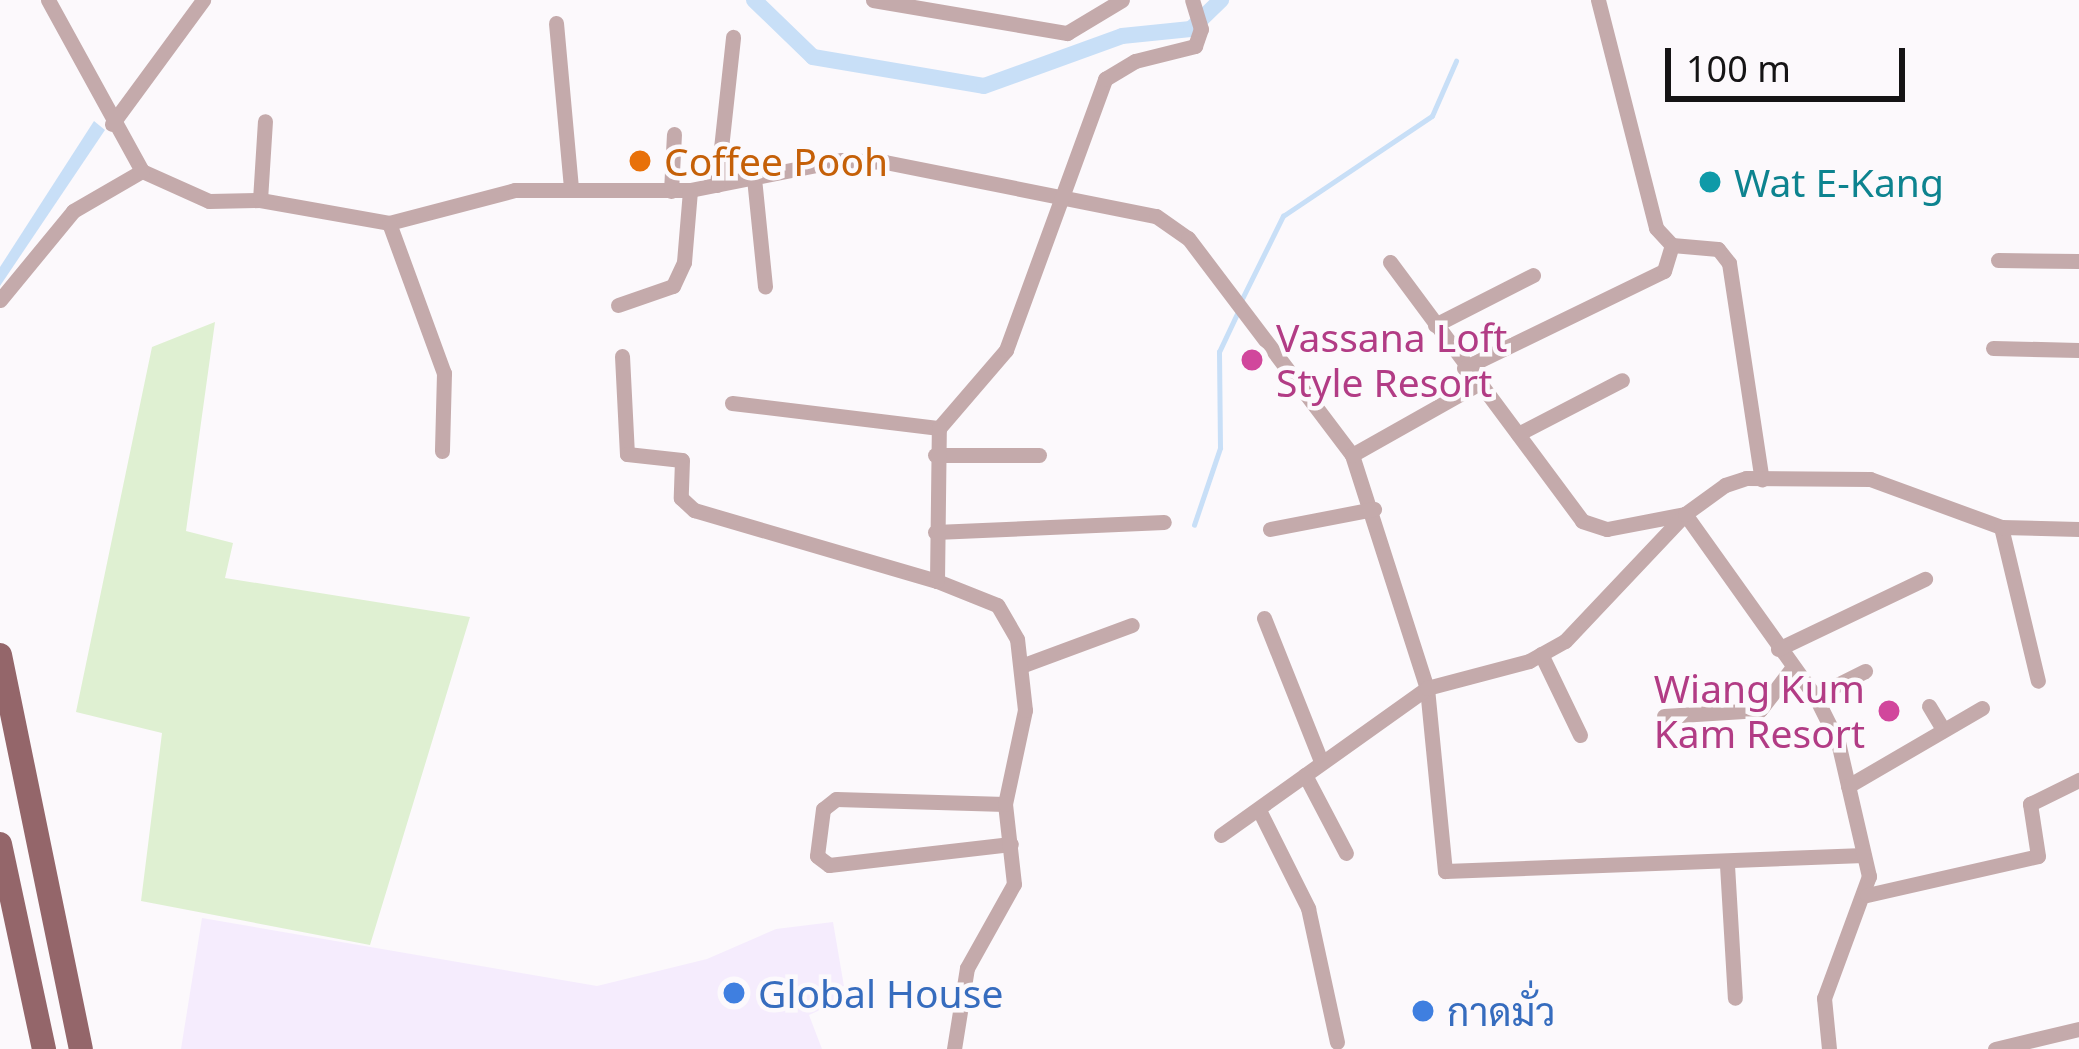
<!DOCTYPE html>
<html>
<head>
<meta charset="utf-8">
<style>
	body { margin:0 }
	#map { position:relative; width:2079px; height:1049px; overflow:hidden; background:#fcf9fc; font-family:"Noto Sans",Sarabun,sans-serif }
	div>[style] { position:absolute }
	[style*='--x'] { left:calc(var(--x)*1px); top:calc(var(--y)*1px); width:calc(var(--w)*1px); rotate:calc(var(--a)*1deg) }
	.commercial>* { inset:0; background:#f5ecfd }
	.green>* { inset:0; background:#dff0d2 }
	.water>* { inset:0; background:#c8dff7 }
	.stream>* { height:4.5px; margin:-2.25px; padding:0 2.25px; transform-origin:2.25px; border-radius:2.25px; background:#c8dff7 }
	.canal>* { height:16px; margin:-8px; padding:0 8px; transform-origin:8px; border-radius:8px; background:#c8dff7 }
	.street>* { height:15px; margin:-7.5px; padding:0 7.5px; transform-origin:7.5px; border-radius:7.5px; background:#c4aaab }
	.primary>* { height:24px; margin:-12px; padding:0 12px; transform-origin:12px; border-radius:12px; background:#94666a }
	.dots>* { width:33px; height:33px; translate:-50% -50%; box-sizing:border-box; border:6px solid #fcf9fc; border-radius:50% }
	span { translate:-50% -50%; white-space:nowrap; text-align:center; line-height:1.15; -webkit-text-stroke:9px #fcf9fc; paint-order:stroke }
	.food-label { font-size:39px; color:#c56008 }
	.left { translate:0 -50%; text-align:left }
	.culture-label { font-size:39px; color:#0d838f }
	.hotel-label { font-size:39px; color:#b23c85 }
	.right { translate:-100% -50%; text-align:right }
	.shop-label { font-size:39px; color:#366cbe }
	.scale { position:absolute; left:1665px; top:48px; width:240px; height:54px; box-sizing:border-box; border:6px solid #151415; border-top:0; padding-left:15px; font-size:36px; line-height:42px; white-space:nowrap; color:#151415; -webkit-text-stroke:9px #fcf9fc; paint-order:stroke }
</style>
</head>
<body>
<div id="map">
	<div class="commercial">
		<i style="clip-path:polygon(202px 918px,597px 986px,707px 959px,776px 929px,833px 922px,846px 998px,809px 1015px,822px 1049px,181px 1049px)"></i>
	</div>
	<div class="green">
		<i style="clip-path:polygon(215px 322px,186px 531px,233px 543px,225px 578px,470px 617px,370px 945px,141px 901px,162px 733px,76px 712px,152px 347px)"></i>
	</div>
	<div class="water">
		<i style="clip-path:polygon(94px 121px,105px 130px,0 286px,0 267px)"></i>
	</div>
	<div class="stream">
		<i style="--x:1240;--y:303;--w:97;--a:-63.7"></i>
		<i style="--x:1283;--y:216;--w:179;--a:-33.9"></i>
		<i style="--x:1432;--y:116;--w:60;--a:-66.4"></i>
		<i style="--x:1194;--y:525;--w:81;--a:-71.3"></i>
		<i style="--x:1220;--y:448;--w:96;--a:-90.6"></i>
		<i style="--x:1219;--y:352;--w:42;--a:-64.7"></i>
	</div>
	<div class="canal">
		<i style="--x:754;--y:0;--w:82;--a:44"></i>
		<i style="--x:813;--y:57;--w:173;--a:9.6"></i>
		<i style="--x:984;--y:86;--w:147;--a:-19.9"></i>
		<i style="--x:1122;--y:36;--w:69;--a:-5.8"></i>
		<i style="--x:1191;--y:29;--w:42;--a:-44"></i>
	</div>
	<div class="street">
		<i style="--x:48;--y:0;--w:195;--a:61.2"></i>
		<i style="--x:873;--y:0;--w:197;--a:9.7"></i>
		<i style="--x:1067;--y:33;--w:64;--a:-31"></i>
		<i style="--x:1598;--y:0;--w:235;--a:75.7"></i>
		<i style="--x:1656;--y:228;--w:23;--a:47"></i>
		<i style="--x:1672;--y:245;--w:46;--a:5"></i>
		<i style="--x:1718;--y:249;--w:18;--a:52"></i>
		<i style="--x:1729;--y:263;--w:219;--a:81.4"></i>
		<i style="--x:556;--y:23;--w:166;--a:84.8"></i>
		<i style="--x:112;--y:124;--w:154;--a:-53.7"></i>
		<i style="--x:142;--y:171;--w:73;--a:24.1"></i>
		<i style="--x:209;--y:201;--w:51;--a:-1.1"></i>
		<i style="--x:260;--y:200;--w:131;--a:10.1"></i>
		<i style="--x:389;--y:223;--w:130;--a:-14.7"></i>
		<i style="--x:515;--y:190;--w:175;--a:0"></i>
		<i style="--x:690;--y:190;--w:155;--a:-11.2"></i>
		<i style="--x:842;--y:160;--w:43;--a:2.7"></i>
		<i style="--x:885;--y:162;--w:276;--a:11.3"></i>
		<i style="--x:1156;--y:216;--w:39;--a:35"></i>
		<i style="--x:1188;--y:238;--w:272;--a:52.9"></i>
		<i style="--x:1352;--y:455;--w:245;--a:72.2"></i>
		<i style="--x:1427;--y:688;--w:184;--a:84.4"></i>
		<i style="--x:1445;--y:871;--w:419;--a:-2.2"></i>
		<i style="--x:754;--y:178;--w:109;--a:84.2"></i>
		<i style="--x:717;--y:185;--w:149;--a:-83.8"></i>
		<i style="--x:671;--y:191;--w:57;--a:-87"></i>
		<i style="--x:260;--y:200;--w:79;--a:-86.4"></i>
		<i style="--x:389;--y:223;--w:160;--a:69.9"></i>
		<i style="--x:444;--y:373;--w:78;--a:91.5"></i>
		<i style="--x:1998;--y:260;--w:81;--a:0.7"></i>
		<i style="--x:1390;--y:262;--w:322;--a:53.4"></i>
		<i style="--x:1582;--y:521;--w:26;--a:18"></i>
		<i style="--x:1607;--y:529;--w:79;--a:-10.9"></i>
		<i style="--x:0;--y:300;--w:115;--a:-50.6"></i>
		<i style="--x:73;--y:211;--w:80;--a:-30.1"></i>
		<i style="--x:618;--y:305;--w:58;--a:-19.1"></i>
		<i style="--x:673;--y:286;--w:26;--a:-65"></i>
		<i style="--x:684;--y:262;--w:72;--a:-85.2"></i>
		<i style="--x:1435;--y:325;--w:110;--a:-27"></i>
		<i style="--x:1993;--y:348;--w:86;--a:1.3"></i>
		<i style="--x:622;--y:356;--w:98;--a:87.1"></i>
		<i style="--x:627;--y:454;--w:55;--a:6.2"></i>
		<i style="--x:682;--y:460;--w:38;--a:92"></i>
		<i style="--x:681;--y:498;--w:18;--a:43"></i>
		<i style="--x:694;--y:510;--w:253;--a:16.3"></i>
		<i style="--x:1464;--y:368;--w:222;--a:-25.9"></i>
		<i style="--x:1664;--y:271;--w:27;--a:-73"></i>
		<i style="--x:732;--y:403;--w:209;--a:6.9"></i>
		<i style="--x:1518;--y:434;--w:117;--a:-27.4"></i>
		<i style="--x:935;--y:455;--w:104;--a:0"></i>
		<i style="--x:1352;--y:455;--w:142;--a:-29.4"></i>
		<i style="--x:1685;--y:514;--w:224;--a:54.5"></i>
		<i style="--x:1815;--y:696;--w:51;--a:63.4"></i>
		<i style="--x:1838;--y:742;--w:138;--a:77"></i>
		<i style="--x:1869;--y:876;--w:130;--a:110.2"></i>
		<i style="--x:1824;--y:998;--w:51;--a:84.4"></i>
		<i style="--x:2001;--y:527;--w:158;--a:76.5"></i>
		<i style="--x:1270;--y:529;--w:106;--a:-10.9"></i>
		<i style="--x:935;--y:532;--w:229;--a:-2.5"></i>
		<i style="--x:1264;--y:618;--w:154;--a:68.3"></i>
		<i style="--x:1778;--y:649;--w:163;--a:-25.5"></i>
		<i style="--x:1541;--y:654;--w:90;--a:64.3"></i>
		<i style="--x:1021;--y:666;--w:118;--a:-20.3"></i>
		<i style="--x:1815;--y:696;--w:56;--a:-26.6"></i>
		<i style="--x:1929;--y:706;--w:27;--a:59"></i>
		<i style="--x:1664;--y:716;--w:96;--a:-3.6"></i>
		<i style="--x:1760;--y:710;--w:54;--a:-52.5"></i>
		<i style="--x:1305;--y:775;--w:88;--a:62.3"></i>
		<i style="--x:1848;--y:786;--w:155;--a:-30.2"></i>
		<i style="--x:1005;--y:804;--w:169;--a:-178.3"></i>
		<i style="--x:836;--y:799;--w:16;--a:142"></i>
		<i style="--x:823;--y:809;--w:47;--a:97.3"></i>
		<i style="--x:817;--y:856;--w:15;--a:37"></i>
		<i style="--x:829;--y:865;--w:183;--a:-6.6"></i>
		<i style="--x:1259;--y:810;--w:110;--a:63.4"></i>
		<i style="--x:1308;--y:908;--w:137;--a:77.8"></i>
		<i style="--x:1221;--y:835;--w:253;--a:-35.5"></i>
		<i style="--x:1427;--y:688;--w:106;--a:-14.8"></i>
		<i style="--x:1529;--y:661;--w:41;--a:-29.1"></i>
		<i style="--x:1565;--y:641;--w:175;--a:-46.6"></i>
		<i style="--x:1685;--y:514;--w:49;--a:-35.9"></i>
		<i style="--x:1725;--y:485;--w:22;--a:-18"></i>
		<i style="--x:1746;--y:478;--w:124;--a:0.5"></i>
		<i style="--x:1870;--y:479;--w:140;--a:20.1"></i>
		<i style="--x:2001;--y:527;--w:78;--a:1.5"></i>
		<i style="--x:1727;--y:865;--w:133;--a:86.6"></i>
		<i style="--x:1867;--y:895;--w:175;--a:-12.8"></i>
		<i style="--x:2038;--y:856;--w:53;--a:-98.7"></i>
		<i style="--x:2030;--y:804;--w:55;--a:-26.1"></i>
		<i style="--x:954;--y:1049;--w:82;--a:-80.9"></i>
		<i style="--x:967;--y:968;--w:96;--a:-60.8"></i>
		<i style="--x:1014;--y:884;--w:81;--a:-96.4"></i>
		<i style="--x:1005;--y:804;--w:96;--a:-78"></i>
		<i style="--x:1025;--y:710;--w:71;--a:-96.4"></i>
		<i style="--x:1017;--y:639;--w:39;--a:-120"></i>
		<i style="--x:997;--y:605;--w:65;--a:-158.2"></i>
		<i style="--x:937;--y:581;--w:153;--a:-89.3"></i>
		<i style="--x:939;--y:428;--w:103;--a:-49.3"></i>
		<i style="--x:1006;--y:350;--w:289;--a:-69.9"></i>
		<i style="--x:1105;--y:79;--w:35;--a:-31"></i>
		<i style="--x:1135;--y:61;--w:62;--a:-14"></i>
		<i style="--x:1195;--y:46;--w:18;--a:-71"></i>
		<i style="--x:1201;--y:29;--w:30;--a:-107"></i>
		<i style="--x:1995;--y:1049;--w:86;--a:-13.4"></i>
	</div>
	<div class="primary">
		<i style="--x:0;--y:655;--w:402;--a:78.4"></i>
		<i style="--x:0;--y:844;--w:210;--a:77.9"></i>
	</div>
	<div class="dots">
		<i style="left:640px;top:161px;background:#e8710a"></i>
		<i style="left:1710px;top:182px;background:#0f9aa8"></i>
		<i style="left:1252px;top:360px;background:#d1479c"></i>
		<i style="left:1889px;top:711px;background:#d1479c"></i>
		<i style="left:734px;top:993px;background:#3f7fe0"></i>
		<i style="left:1423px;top:1011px;background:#3f7fe0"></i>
	</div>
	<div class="food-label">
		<span class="left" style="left:664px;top:161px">Coffee Pooh</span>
	</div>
	<div class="culture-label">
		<span class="left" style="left:1734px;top:182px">Wat E-Kang</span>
	</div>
	<div class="hotel-label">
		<span class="left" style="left:1276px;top:360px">Vassana Loft<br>Style Resort</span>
		<span class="right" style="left:1865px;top:711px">Wiang Kum<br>Kam Resort</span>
	</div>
	<div class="shop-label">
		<span class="left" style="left:758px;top:993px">Global House</span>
		<span class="left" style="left:1447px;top:1011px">กาดมั่ว</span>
	</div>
	<div class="scale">100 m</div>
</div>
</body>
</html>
